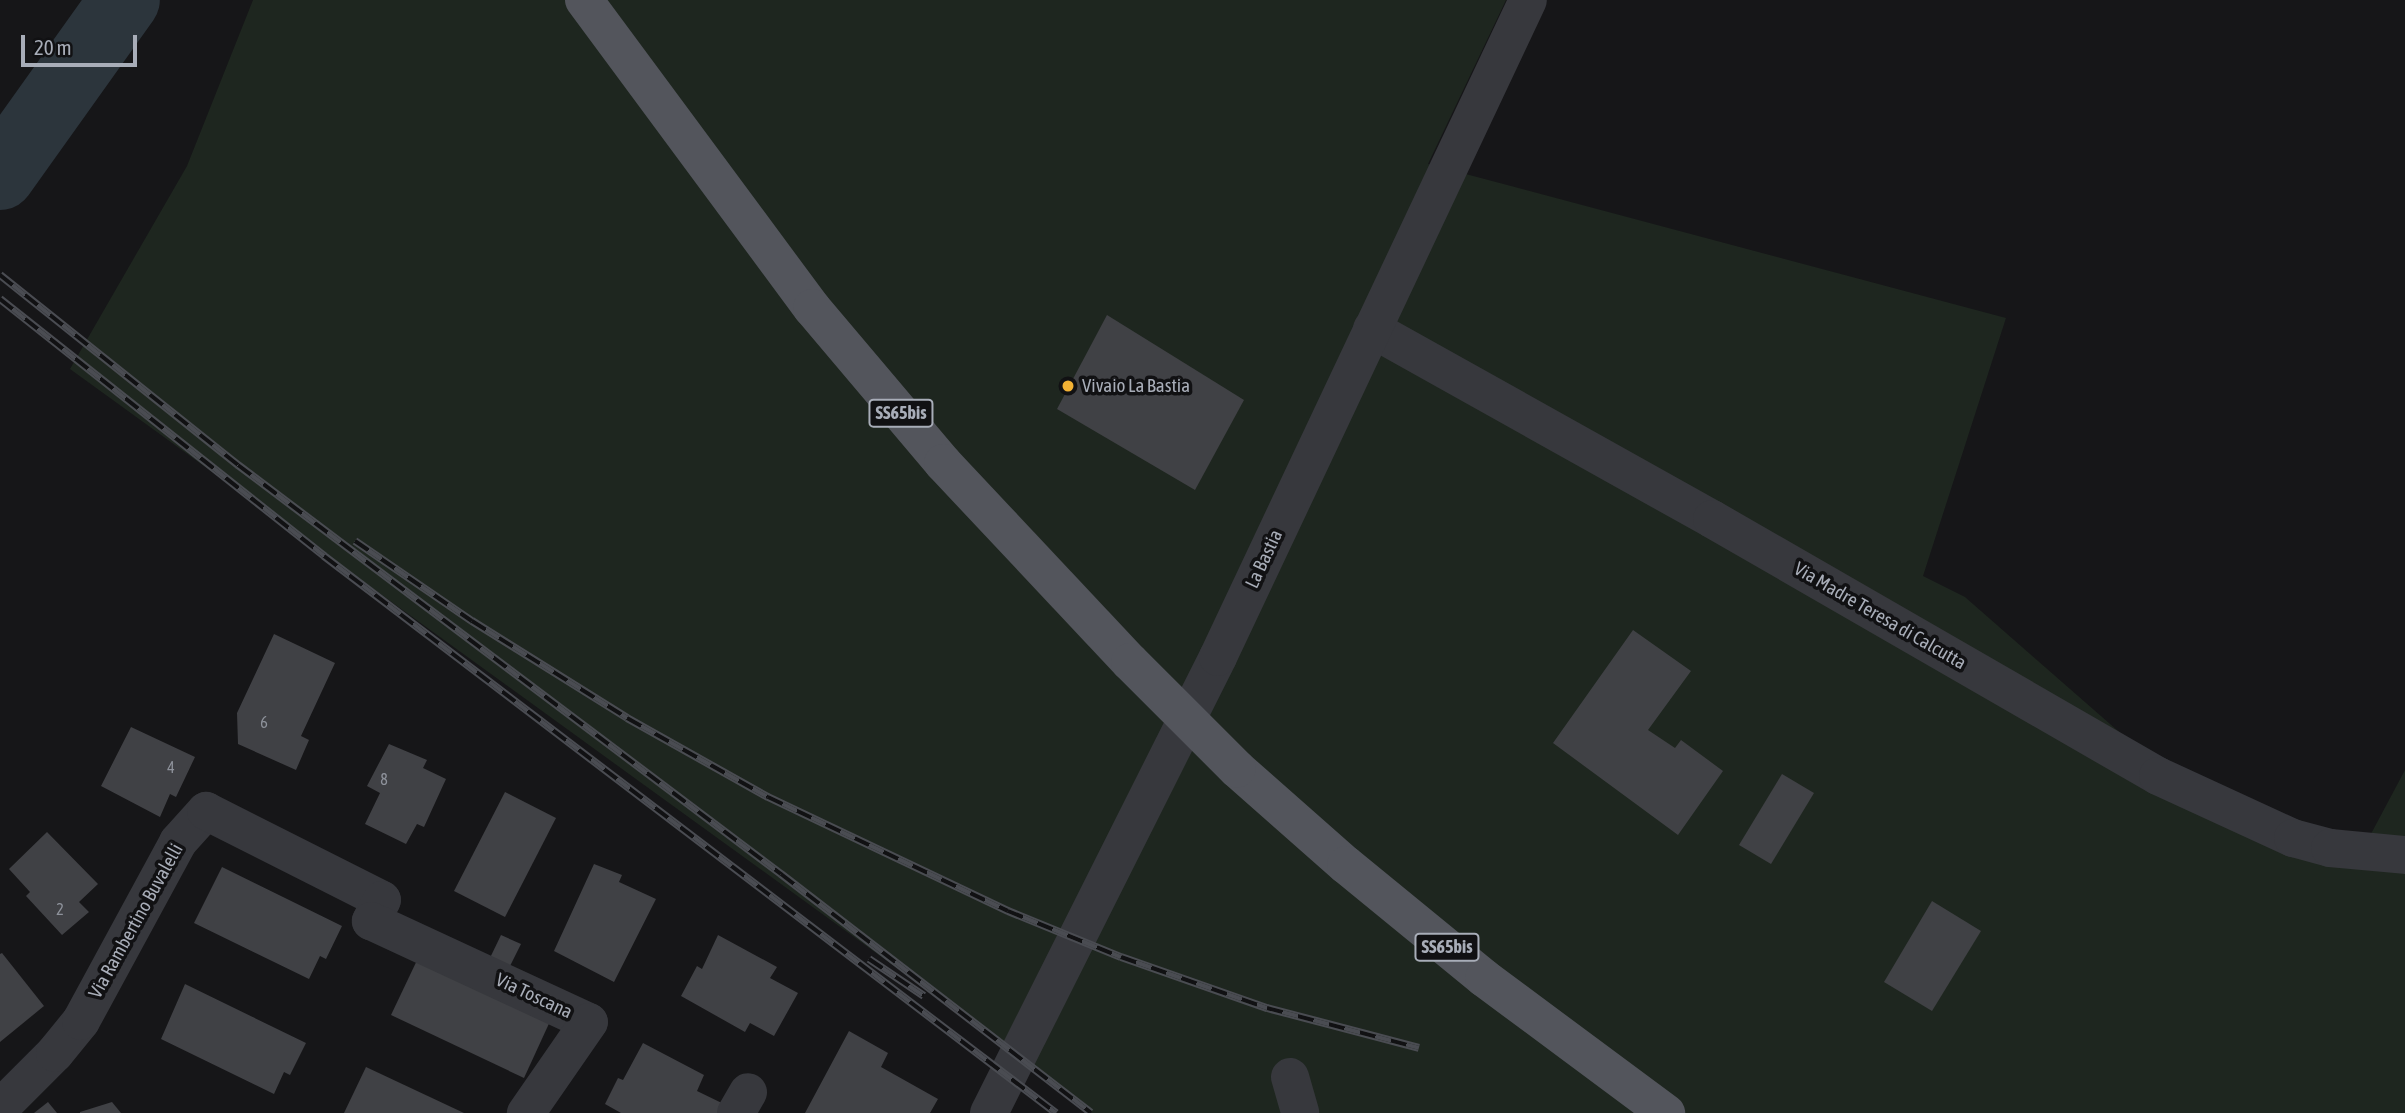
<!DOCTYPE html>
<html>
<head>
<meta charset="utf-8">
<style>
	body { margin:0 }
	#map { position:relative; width:2405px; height:1113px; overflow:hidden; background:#161618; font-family:"Asap Condensed",sans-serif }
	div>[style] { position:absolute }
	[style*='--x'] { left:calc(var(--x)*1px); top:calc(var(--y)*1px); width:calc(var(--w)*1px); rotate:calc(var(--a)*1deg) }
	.green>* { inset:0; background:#1e261f }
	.river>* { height:70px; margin:-35px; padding:0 35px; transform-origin:35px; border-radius:35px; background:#2c353c }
	.building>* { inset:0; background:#404145 }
	.minor>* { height:38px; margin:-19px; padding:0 19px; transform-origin:19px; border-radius:19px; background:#37383d }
	.major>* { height:38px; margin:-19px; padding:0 19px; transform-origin:19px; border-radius:19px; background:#53555c }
	.rail>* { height:8px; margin-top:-4px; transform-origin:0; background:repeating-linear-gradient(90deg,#111113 0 16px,#4a4c52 0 32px); box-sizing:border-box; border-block:2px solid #4a4c52 }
	.major-bridge>* { height:38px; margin:-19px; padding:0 19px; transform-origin:19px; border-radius:19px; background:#53555c }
	.dots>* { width:19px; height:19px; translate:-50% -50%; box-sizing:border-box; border:4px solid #111113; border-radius:50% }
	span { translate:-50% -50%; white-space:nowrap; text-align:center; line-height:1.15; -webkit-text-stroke:7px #111113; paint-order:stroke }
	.number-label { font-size:16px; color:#8e929b }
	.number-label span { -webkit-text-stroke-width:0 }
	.shield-label span { padding:2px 5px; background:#111113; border:2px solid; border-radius:5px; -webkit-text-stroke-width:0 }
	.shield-label { font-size:18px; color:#a8adb8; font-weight:700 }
	.poi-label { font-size:19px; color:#a8adb8 }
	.left { translate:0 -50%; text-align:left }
	.street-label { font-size:19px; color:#a8adb8 }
	.scale { position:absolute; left:21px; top:35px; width:116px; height:32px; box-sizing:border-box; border:4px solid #a8adb8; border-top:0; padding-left:9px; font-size:21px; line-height:24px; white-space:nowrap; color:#a8adb8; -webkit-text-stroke:5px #111113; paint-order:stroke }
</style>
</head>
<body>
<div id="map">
	<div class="green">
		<i style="clip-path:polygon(253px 0,1506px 0,1428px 164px,2006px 318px,1923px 576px,1965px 597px,2165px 772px,2356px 862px,2405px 770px,2405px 1113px,1092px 1113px,992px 1037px,70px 369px,187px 166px)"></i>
	</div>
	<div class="river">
		<i style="--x:0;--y:175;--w:215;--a:-54.5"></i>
	</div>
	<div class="building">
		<i style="clip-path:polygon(1107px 315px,1244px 400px,1195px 490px,1057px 409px)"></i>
		<i style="clip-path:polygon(1633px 630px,1691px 671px,1648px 730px,1675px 748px,1681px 740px,1723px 771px,1678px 835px,1553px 743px)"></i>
		<i style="clip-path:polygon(274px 634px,335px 663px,301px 736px,309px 740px,296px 770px,238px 744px,237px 713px)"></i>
		<i style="clip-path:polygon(131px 727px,195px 757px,176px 797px,170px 794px,160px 817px,101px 786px)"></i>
		<i style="clip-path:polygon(389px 744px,427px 760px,423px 768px,446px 779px,424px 827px,417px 824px,406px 844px,365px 824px,380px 793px,367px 786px)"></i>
		<i style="clip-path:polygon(1782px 774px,1814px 793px,1771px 864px,1739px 845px)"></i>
		<i style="clip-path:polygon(505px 792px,556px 818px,505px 917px,454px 891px)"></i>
		<i style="clip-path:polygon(47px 832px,98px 884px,79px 902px,89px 912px,62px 935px,26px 896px,30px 892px,9px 869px)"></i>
		<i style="clip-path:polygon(594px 864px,622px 875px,619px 882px,656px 899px,614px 982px,554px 951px)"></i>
		<i style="clip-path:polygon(222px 867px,342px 926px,326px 959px,320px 956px,309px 979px,194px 923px)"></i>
		<i style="clip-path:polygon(1932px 901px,1981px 931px,1932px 1011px,1884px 982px)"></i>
		<i style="clip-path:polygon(501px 935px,521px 944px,508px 970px,489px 960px)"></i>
		<i style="clip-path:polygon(718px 935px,777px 967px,770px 978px,798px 993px,774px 1036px,750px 1023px,745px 1032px,681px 996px,697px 966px,702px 969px)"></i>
		<i style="clip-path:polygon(2px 953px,44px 1006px,0 1042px,0 954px)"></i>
		<i style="clip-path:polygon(420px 954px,552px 1017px,524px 1078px,391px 1015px)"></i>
		<i style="clip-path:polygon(185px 984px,306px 1043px,290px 1075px,284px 1072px,274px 1094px,161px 1039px)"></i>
		<i style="clip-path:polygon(849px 1031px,888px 1053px,881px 1067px,938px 1099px,930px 1113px,805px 1113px)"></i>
		<i style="clip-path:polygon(643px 1043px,704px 1075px,697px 1091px,730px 1107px,727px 1113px,621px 1113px,605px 1104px,618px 1078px,623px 1080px)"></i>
		<i style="clip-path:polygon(366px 1067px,464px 1113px,344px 1113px)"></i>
		<i style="clip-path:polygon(48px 1102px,57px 1113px,34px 1113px)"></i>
		<i style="clip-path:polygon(112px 1102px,121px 1113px,80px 1113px,80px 1112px)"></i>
	</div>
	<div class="minor">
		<i style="--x:1372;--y:329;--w:389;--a:29.2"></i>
		<i style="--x:1712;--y:519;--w:515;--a:29.95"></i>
		<i style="--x:2158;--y:776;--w:149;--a:24.7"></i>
		<i style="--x:2293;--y:838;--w:38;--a:15"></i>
		<i style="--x:2330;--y:848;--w:75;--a:5.3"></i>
		<i style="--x:1290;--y:1077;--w:37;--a:74"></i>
		<i style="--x:0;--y:1108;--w:78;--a:-45"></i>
		<i style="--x:55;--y:1053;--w:41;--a:-50.9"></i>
		<i style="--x:81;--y:1021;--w:204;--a:-61.5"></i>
		<i style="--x:178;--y:842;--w:42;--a:-47.9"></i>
		<i style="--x:206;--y:811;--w:197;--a:26.8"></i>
		<i style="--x:382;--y:900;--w:24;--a:118"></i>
		<i style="--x:371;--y:921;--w:240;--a:24.9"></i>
		<i style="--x:589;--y:1022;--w:111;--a:124.7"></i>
		<i style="--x:736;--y:1113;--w:24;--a:-60"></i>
		<i style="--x:989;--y:1113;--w:510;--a:-63.33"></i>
		<i style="--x:1218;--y:657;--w:726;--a:-64.74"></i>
	</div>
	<div class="major">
		<i style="--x:584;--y:0;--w:383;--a:53.5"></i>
		<i style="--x:812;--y:308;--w:203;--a:49.8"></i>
		<i style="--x:943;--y:463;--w:273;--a:46.8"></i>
		<i style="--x:1237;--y:769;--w:145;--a:41.4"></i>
		<i style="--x:1346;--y:865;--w:178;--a:39.3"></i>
		<i style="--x:1484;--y:978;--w:227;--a:36.6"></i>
	</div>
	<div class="rail">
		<i style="--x:0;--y:275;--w:305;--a:38.6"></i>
		<i style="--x:238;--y:465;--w:680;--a:36.99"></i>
		<i style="--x:781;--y:874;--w:391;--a:37.6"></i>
		<i style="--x:0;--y:299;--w:414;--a:38.4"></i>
		<i style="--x:324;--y:556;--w:920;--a:37.27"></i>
		<i style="--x:355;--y:541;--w:142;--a:34.4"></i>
		<i style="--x:472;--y:621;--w:183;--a:32"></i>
		<i style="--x:627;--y:718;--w:162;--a:29.3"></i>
		<i style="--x:768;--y:797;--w:266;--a:25.4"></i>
		<i style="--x:1008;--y:911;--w:122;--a:22.2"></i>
		<i style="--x:1121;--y:957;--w:155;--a:19.3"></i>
		<i style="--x:1267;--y:1008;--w:157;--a:14.7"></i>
		<i style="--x:869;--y:959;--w:66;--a:33.9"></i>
	</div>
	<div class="major-bridge">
		<i style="--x:1130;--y:662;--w:151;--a:45"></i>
	</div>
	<div class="dots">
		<i style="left:1068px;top:386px;background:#f2b134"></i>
	</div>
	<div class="number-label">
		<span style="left:264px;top:722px">6</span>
		<span style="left:171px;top:767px">4</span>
		<span style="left:384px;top:779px">8</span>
		<span style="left:60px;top:909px">2</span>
	</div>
	<div class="shield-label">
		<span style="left:901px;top:413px">SS65bis</span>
		<span style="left:1447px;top:947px">SS65bis</span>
	</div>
	<div class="poi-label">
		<span class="left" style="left:1082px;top:386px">Vivaio La Bastia</span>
	</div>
	<div class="street-label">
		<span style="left:1264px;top:559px;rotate:-65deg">La Bastia</span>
		<span style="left:1880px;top:616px;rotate:30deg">Via Madre Teresa di Calcutta</span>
		<span style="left:136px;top:921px;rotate:-61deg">Via Rambertino Buvalelli</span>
		<span style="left:534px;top:996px;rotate:25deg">Via Toscana</span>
	</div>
	<div class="scale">20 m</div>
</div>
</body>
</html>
